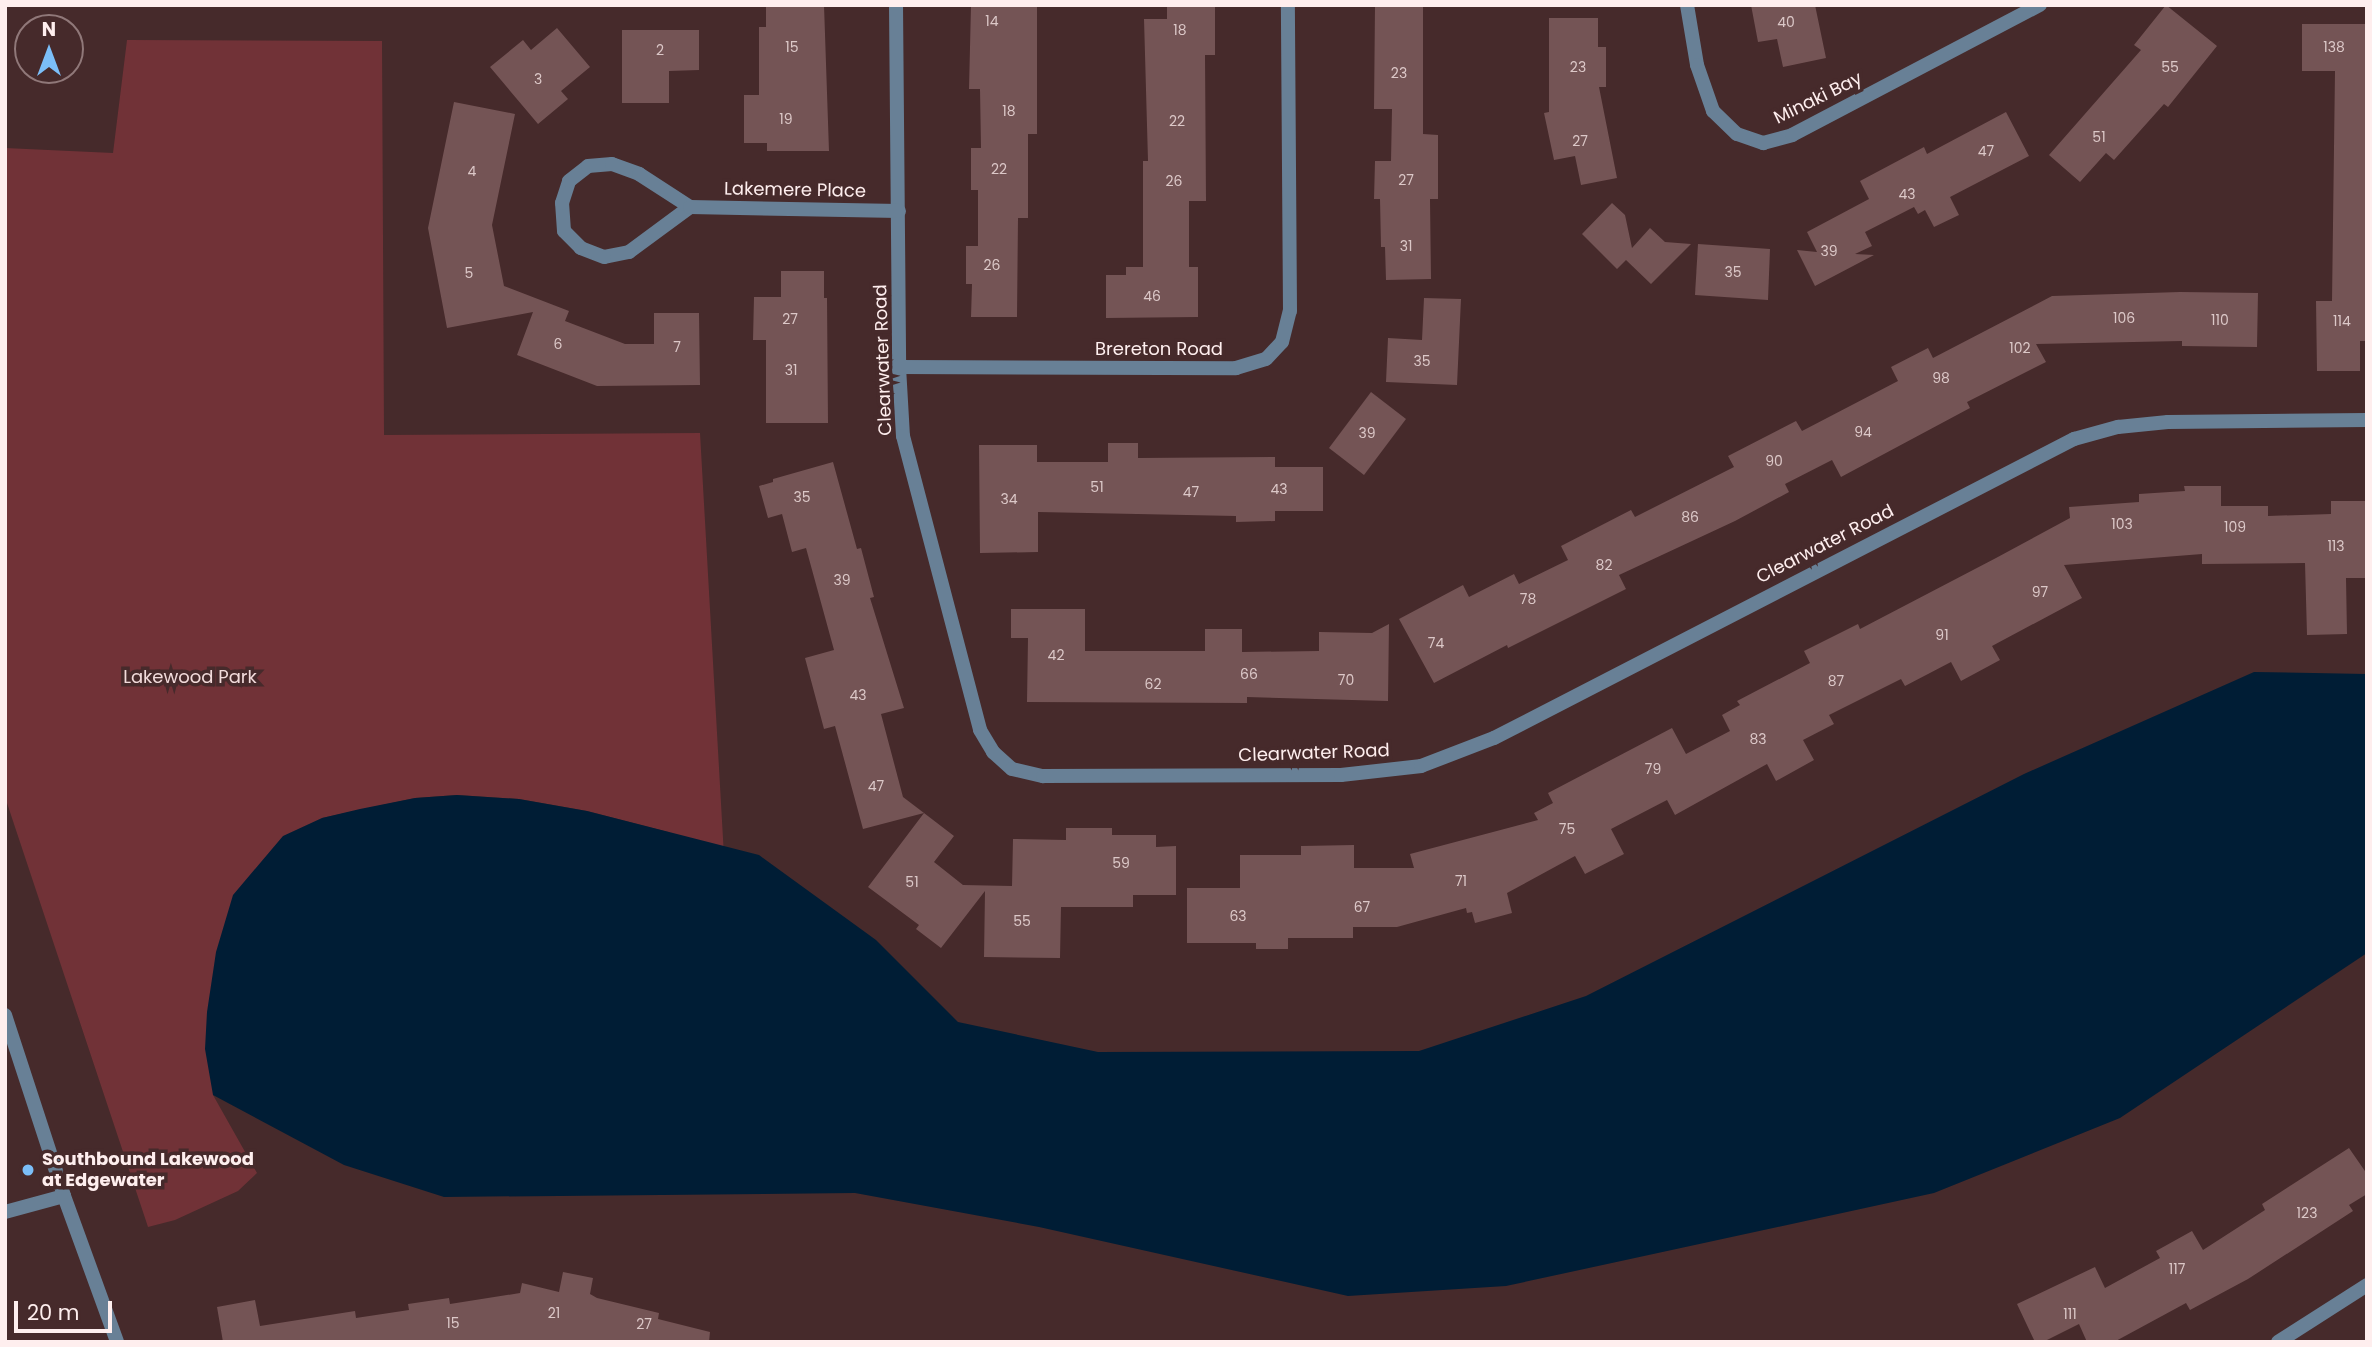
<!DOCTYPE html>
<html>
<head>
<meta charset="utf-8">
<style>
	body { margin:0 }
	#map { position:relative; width:2372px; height:1347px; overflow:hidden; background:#462a2b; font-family:Poppins,sans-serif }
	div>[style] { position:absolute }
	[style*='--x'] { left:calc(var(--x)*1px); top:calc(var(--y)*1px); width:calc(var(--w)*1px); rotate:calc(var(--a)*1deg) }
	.green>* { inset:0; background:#713237 }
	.water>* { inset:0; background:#001d35 }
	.building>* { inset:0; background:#745455 }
	.minor>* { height:14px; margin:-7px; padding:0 7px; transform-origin:7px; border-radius:7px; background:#688096 }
	.tertiary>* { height:14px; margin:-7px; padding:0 7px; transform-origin:7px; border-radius:7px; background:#688096 }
	.dots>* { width:19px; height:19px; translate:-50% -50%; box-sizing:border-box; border:4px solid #462a2b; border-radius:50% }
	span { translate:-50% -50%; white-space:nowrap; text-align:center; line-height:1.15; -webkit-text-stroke:7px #462a2b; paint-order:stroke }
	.number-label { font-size:14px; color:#dcc8c8 }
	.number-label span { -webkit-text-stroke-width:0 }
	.street-label { font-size:18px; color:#feeeee }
	.park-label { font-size:18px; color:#f2dbdb }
	.poi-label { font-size:18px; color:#feeeee; font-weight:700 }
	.left { translate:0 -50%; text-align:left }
	.frame { position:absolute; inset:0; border:7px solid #feeeee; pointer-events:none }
	.north { position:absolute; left:14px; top:14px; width:70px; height:70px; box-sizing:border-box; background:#462a2b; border:2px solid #907879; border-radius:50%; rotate:0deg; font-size:19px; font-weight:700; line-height:28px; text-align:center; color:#feeeee }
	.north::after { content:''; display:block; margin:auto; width:24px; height:32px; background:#7bbef8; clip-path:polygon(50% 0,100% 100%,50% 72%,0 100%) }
	.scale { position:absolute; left:14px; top:1301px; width:98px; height:32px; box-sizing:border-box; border:4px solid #feeeee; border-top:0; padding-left:9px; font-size:21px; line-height:24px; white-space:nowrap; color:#feeeee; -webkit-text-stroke:5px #462a2b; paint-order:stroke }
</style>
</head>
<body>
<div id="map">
	<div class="green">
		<i style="clip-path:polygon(127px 40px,382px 41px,384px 435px,700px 433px,724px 856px,668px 832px,587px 811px,519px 799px,457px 795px,415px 798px,322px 818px,213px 1095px,257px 1173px,238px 1191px,175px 1220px,148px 1227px,5px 797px,5px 148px,113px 153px)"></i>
	</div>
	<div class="water">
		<i style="clip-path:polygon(2254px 672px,2367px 674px,2367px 953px,2120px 1118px,1934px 1193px,1506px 1286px,1348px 1296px,1039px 1227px,855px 1193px,444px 1197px,344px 1165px,213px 1095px,205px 1049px,207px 1012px,216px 952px,233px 895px,283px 836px,322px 818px,360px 809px,415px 798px,457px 795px,519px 799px,587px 811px,759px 855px,876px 940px,958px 1022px,1098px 1052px,1419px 1051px,1586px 996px,2024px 774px)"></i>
	</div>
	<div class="building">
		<i style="clip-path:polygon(766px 5px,824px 5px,829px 151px,767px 151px,767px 143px,744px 143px,744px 95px,759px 95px,759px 27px,766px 27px)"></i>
		<i style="clip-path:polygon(971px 5px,1037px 5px,1037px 134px,1028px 134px,1028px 218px,1018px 218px,1017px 317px,971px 317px,972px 284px,966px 284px,966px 246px,978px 246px,978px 190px,971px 190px,971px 148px,981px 148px,980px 89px,969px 89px)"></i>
		<i style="clip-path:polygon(1167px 5px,1215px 5px,1215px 55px,1205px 55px,1206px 201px,1189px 201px,1189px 267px,1198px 267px,1198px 317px,1106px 318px,1106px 275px,1126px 275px,1126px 267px,1143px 267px,1143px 161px,1148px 161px,1144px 19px,1167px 19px)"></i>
		<i style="clip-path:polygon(1375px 5px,1423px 5px,1423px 134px,1438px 135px,1438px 199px,1430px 199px,1431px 279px,1386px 280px,1385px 247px,1381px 247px,1380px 199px,1374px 199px,1375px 161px,1391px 161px,1392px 109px,1374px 109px)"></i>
		<i style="clip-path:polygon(1751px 5px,1815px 5px,1826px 58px,1783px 67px,1777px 39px,1758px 42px)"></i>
		<i style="clip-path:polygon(2166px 5px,2217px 46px,2168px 107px,2164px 104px,2114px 160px,2106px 153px,2080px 182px,2049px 155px,2141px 50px,2134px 45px)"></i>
		<i style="clip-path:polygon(1549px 18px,1598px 18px,1598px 47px,1606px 47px,1606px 87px,1599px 87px,1617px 178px,1581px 185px,1575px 156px,1554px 160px,1544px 113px,1549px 112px)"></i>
		<i style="clip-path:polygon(2302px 24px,2367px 24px,2367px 341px,2360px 341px,2360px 371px,2317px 371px,2316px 301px,2332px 301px,2335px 71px,2302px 71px)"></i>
		<i style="clip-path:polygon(557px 28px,590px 67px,561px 91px,568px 99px,538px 124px,490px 67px,523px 40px,531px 50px)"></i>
		<i style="clip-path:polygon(622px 30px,699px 30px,699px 70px,669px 71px,669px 103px,622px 103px)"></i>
		<i style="clip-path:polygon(454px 102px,515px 114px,492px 225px,504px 286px,569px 311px,565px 321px,625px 344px,654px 344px,654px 313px,699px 313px,700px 385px,597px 386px,517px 355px,533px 312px,447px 328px,428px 228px)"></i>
		<i style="clip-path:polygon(2006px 112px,2029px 156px,1950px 197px,1959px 215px,1934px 227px,1925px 210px,1918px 214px,1914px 207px,1865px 232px,1872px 246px,1855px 254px,1874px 255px,1815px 286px,1797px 250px,1817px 252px,1807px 232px,1869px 199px,1860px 181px,1924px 147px,1927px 154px)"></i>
		<i style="clip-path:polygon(1612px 203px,1625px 215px,1632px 248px,1650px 228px,1665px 242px,1691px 244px,1651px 284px,1626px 260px,1617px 269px,1582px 234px)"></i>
		<i style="clip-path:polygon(1698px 244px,1770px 249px,1768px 300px,1695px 295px)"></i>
		<i style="clip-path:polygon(781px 271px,824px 271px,824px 298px,827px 298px,828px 423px,766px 423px,766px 340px,753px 340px,754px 297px,781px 297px)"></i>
		<i style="clip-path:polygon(2180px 292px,2258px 293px,2257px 347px,2182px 346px,2182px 341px,2036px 344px,2046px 362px,1967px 402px,1970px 408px,1841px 477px,1832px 460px,1785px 484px,1789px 492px,1735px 521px,1619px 575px,1626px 589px,1508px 648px,1507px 645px,1434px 683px,1399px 619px,1463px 585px,1469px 597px,1514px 574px,1519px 584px,1568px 560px,1561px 546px,1631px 510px,1635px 517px,1734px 467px,1728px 456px,1796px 421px,1802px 431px,1898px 381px,1891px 367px,1928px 348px,1933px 358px,2052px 296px)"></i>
		<i style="clip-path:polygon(1424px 298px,1461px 299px,1457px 385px,1386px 382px,1388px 338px,1422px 340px)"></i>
		<i style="clip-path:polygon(1371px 392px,1406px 419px,1364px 475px,1329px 448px)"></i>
		<i style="clip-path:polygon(1108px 443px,1138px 443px,1138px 458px,1275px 457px,1275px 467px,1323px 467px,1323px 511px,1275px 511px,1275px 521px,1236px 522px,1236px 516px,1038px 512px,1038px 552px,980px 553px,979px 445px,1037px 445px,1037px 462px,1108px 462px)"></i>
		<i style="clip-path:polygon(833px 462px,857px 549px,861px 548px,874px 597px,870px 598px,904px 708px,881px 714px,903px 797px,924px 813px,863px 829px,835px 726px,824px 729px,805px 658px,834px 650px,806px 548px,792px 552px,782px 514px,768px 518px,759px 486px,773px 482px,773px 479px)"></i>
		<i style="clip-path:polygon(2184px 486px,2221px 486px,2221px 506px,2268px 506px,2268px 516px,2331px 514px,2331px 501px,2367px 501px,2367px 578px,2346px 578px,2347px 634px,2307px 635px,2305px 563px,2202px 564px,2202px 554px,2064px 565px,2082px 598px,1992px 646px,2000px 660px,1961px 681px,1951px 662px,1905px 686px,1901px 679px,1829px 715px,1834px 724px,1803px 740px,1814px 760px,1776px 781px,1767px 764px,1675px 815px,1667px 800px,1611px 829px,1624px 854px,1585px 874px,1575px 856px,1507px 893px,1512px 913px,1475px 923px,1472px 912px,1467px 913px,1466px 908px,1397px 927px,1353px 927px,1353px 938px,1288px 938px,1288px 949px,1256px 949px,1256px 943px,1187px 943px,1187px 888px,1240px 888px,1240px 855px,1301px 855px,1301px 846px,1354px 845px,1354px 868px,1414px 868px,1410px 854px,1538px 820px,1534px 813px,1553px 803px,1548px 793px,1672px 728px,1686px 754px,1730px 731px,1722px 715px,1740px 705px,1737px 701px,1810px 663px,1804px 651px,1858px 624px,1860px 629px,1996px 558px,2070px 518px,2069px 507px,2139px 502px,2139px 494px,2185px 491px)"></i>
		<i style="clip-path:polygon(1011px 609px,1085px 609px,1085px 651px,1205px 651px,1205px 629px,1242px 629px,1242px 652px,1319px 651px,1319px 632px,1372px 633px,1389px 624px,1388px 701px,1247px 697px,1247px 703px,1027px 702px,1028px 638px,1011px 638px)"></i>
		<i style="clip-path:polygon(924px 813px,954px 836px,934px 862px,963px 885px,1012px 886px,1013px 839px,1066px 840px,1066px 828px,1112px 828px,1112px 835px,1156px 835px,1156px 847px,1176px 846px,1176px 895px,1133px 895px,1133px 907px,1061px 907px,1060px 958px,984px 957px,985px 891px,941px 948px,916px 929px,919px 925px,868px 887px)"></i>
		<i style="clip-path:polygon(2349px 1148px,2367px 1174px,2367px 1194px,2349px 1205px,2353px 1211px,2248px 1279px,2190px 1310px,2186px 1303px,2114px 1342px,2087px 1342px,2079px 1324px,2043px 1342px,2035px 1342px,2017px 1304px,2095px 1267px,2105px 1288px,2160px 1258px,2156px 1251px,2192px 1231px,2203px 1250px,2265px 1210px,2262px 1204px)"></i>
		<i style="clip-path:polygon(563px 1272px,593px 1278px,590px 1294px,597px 1298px,659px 1313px,658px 1319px,710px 1332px,709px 1342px,223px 1342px,217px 1307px,255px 1300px,260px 1326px,355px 1311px,356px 1318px,409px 1310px,408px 1304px,449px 1298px,450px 1304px,520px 1293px,522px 1283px,559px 1292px)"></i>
	</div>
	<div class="minor">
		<i style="--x:896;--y:5;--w:362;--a:89.5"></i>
		<i style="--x:899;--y:367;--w:69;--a:86.7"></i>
		<i style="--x:903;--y:436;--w:304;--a:75.3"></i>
		<i style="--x:980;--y:730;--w:26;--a:59"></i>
		<i style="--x:993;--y:752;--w:25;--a:42"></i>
		<i style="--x:1012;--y:769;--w:32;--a:13"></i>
		<i style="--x:1043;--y:776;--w:298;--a:-0.2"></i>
		<i style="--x:1341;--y:775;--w:81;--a:-6.4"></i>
		<i style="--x:1421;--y:766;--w:78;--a:-21"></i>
		<i style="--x:1494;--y:738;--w:653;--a:-27.27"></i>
		<i style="--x:2074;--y:439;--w:46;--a:-15.3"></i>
		<i style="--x:2118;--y:427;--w:50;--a:-5.7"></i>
		<i style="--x:2168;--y:422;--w:199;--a:-0.6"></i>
		<i style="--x:1687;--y:5;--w:61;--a:80.5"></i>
		<i style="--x:1697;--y:65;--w:49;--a:70.8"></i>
		<i style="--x:1713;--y:111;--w:33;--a:44"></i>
		<i style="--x:1737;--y:134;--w:28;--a:19"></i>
		<i style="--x:1763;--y:143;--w:30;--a:-15"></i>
		<i style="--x:1792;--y:135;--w:280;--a:-27.7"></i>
		<i style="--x:690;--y:207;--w:76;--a:143.6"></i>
		<i style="--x:629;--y:252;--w:25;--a:169"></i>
		<i style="--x:604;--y:257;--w:25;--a:-159"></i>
		<i style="--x:581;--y:248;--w:24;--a:-135"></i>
		<i style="--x:564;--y:231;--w:28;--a:-94"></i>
		<i style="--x:562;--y:203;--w:23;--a:-72"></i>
		<i style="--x:569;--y:181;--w:24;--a:-38"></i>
		<i style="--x:588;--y:166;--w:24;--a:-5"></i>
		<i style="--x:612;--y:164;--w:29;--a:20"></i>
		<i style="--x:639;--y:174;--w:61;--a:32.9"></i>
		<i style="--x:690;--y:207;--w:209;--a:1.1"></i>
		<i style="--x:899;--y:367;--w:337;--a:0.2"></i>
		<i style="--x:1236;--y:368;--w:31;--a:-17"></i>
		<i style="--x:1266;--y:359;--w:23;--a:-47"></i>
		<i style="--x:1282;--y:342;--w:32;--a:-76"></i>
		<i style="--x:1290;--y:311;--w:306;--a:-90.4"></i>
		<i style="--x:5;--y:1212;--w:61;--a:-15.2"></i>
		<i style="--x:2278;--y:1342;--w:106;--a:-32.6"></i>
	</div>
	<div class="tertiary">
		<i style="--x:5;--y:1015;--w:190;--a:71.9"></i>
		<i style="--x:64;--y:1196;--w:155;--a:70"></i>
	</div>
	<div class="dots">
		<i style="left:28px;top:1170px;background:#7bbef8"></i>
	</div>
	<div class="number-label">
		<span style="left:992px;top:21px">14</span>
		<span style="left:1786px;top:22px">40</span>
		<span style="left:1180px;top:30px">18</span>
		<span style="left:792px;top:47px">15</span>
		<span style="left:2334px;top:47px">138</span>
		<span style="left:660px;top:50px">2</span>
		<span style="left:1578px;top:67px">23</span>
		<span style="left:2170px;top:67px">55</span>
		<span style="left:1399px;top:73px">23</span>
		<span style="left:538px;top:79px">3</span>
		<span style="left:1009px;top:111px">18</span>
		<span style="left:786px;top:119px">19</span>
		<span style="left:1177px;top:121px">22</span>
		<span style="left:2099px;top:137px">51</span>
		<span style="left:1580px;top:141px">27</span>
		<span style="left:1986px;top:151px">47</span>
		<span style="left:999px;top:169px">22</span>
		<span style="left:472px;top:171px">4</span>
		<span style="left:1406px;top:180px">27</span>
		<span style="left:1174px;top:181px">26</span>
		<span style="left:1907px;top:194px">43</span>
		<span style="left:1406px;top:246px">31</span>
		<span style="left:1829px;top:251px">39</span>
		<span style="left:992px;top:265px">26</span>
		<span style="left:1733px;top:272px">35</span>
		<span style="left:469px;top:273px">5</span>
		<span style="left:1152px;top:296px">46</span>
		<span style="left:2124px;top:318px">106</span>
		<span style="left:790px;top:319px">27</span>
		<span style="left:2220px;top:320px">110</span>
		<span style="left:2342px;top:321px">114</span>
		<span style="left:558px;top:344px">6</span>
		<span style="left:677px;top:347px">7</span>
		<span style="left:2020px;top:348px">102</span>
		<span style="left:1422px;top:361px">35</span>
		<span style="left:791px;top:370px">31</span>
		<span style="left:1941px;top:378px">98</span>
		<span style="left:1863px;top:432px">94</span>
		<span style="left:1367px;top:433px">39</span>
		<span style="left:1774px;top:461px">90</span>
		<span style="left:1097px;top:487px">51</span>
		<span style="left:1279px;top:489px">43</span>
		<span style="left:1191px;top:492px">47</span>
		<span style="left:802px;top:497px">35</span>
		<span style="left:1009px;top:499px">34</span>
		<span style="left:1690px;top:517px">86</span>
		<span style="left:2122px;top:524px">103</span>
		<span style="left:2235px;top:527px">109</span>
		<span style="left:2336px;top:546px">113</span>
		<span style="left:1604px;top:565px">82</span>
		<span style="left:842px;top:580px">39</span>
		<span style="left:2040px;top:592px">97</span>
		<span style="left:1528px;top:599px">78</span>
		<span style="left:1942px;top:635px">91</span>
		<span style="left:1436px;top:643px">74</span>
		<span style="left:1056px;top:655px">42</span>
		<span style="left:1249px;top:674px">66</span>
		<span style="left:1346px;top:680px">70</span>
		<span style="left:1836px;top:681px">87</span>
		<span style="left:1153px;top:684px">62</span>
		<span style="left:858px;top:695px">43</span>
		<span style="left:1758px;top:739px">83</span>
		<span style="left:1653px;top:769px">79</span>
		<span style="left:876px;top:786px">47</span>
		<span style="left:1567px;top:829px">75</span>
		<span style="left:1121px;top:863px">59</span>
		<span style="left:1461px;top:881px">71</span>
		<span style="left:912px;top:882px">51</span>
		<span style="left:1362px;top:907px">67</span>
		<span style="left:1238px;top:916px">63</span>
		<span style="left:1022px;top:921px">55</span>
		<span style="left:2307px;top:1213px">123</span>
		<span style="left:2177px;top:1269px">117</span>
		<span style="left:554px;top:1313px">21</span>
		<span style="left:2070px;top:1314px">111</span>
		<span style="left:453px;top:1323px">15</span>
		<span style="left:644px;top:1324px">27</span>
	</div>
	<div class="street-label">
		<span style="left:1818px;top:98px;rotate:-26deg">Minaki Bay</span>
		<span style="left:795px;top:190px;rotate:1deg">Lakemere Place</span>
		<span style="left:1159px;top:349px">Brereton Road</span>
		<span style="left:883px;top:360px;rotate:-92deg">Clearwater Road</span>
		<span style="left:1825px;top:544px;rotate:-27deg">Clearwater Road</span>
		<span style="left:1314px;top:753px;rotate:-2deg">Clearwater Road</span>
	</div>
	<div class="park-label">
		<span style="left:190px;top:677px">Lakewood Park</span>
	</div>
	<div class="poi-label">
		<span class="left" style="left:42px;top:1170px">Southbound Lakewood<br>at Edgewater</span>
	</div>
	<div class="frame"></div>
	<div class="north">N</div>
	<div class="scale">20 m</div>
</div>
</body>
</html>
